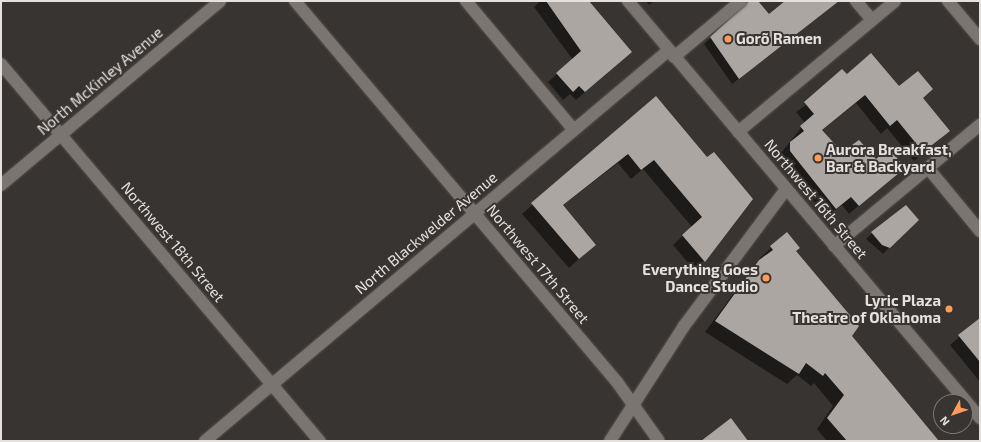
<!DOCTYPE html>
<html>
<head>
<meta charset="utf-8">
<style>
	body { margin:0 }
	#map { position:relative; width:981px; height:442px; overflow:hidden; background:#383431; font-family:"Exo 2",sans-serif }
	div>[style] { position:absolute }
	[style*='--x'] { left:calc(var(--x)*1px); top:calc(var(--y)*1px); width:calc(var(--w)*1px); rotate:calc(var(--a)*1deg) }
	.shadow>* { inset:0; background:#0007 }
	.building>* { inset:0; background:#aca6a3 }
	.roads { filter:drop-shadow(0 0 1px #575250) drop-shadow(0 0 1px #575250) }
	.minor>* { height:12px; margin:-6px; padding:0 6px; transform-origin:6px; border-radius:6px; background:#7b7572 }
	.dots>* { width:11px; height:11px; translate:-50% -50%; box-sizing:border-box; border:2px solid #383431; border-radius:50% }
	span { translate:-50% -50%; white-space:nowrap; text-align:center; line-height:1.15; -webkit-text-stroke:4px #383431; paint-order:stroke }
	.poi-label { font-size:15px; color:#e4e1df; font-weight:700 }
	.left { translate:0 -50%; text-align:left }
	.right { translate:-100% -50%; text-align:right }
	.street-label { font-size:15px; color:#e4e1df }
	.frame { position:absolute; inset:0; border:2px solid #e4e1df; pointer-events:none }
	.north { position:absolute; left:933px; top:394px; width:40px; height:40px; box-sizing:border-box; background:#383431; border:1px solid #7d7977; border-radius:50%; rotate:230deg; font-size:11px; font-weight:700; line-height:16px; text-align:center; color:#e4e1df }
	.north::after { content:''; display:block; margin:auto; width:14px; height:18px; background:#ff9b5a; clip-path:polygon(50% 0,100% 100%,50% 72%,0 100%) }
</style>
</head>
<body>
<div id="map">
	<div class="shadow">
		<i style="clip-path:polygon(540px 1px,588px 1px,631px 52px,576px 100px,570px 94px,563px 100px,548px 82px,573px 60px,534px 7px)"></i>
		<i style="clip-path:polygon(646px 1px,654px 1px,649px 5px)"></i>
		<i style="clip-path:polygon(751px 1px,757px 1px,769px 15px,787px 1px,828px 1px,832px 6px,732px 84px,704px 44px)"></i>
		<i style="clip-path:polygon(847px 76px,899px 88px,922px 99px,948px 131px,914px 161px,887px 128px,881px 134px,856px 103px,821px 131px,842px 154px,903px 168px,849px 214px,842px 205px,826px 217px,781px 161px,781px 153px,805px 123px,796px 112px)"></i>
		<i style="clip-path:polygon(656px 98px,707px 159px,752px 199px,695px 271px,673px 245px,692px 227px,643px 169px,631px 179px,618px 163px,562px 206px,595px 244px,569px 268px,522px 214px)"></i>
		<i style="clip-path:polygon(917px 220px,883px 254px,866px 239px,872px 233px)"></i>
		<i style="clip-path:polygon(787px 233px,795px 252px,851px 336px,939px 441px,827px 441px,817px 429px,833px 406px,814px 383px,811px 386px,797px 375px,787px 384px,705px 332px,760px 258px)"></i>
		<i style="clip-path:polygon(980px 319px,980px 382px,950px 345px)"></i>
	</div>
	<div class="building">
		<i style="clip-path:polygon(546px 1px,589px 1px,632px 52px,585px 92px,579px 86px,573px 92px,556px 73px,581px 51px)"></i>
		<i style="clip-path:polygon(749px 1px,758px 1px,769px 14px,785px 1px,839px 1px,739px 79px,710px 37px)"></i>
		<i style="clip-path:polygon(871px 53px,899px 86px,918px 71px,933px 89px,923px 98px,950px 131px,923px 152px,897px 120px,890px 126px,865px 95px,822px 130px,842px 152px,859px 140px,876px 159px,889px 148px,905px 168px,859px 206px,851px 197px,836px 209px,790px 151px,790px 142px,804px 131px,800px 126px,814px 114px,804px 102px,842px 69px,847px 74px)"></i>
		<i style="clip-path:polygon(656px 96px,707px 157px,714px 152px,753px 199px,705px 262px,682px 235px,702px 217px,654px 160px,641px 170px,628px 154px,563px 205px,596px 245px,579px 259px,531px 203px)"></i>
		<i style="clip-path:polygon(906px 205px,919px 220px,890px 248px,882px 245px,871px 232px)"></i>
		<i style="clip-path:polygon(787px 232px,800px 248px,796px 251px,859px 326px,852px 336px,939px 441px,847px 441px,827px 418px,844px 395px,825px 373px,823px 376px,806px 363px,799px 374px,715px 321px,759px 260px,773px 250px,770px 246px)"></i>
		<i style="clip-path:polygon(980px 318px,980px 362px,958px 335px)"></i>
		<i style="clip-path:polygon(731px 418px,748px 441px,701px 441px)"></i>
	</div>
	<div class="roads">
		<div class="minor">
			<i style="--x:295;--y:1;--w:499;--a:49.8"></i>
			<i style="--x:617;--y:382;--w:72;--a:54.6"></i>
			<i style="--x:466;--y:1;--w:168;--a:50.1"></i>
			<i style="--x:628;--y:1;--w:546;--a:49.83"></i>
			<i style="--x:856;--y:1;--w:25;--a:50"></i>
			<i style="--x:948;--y:1;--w:50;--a:49.9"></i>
			<i style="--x:674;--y:57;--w:87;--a:-39.9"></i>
			<i style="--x:1;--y:64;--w:494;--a:49.8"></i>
			<i style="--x:738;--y:132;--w:204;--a:-39.8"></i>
			<i style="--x:928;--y:168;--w:82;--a:50.5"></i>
			<i style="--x:1;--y:185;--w:286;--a:-40"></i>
			<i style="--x:834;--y:246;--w:190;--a:-39.7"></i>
			<i style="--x:205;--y:441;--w:607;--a:-40.12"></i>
			<i style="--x:610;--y:441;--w:137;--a:-57.2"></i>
			<i style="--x:684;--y:326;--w:171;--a:-53.3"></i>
		</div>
	</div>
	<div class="dots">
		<i style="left:728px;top:39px;background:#ff9b5a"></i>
		<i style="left:818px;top:158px;background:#ff9b5a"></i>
		<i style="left:766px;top:278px;background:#ff9b5a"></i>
		<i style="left:949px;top:309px;background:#ff9b5a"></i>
	</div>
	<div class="poi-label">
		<span class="left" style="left:736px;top:39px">Gorõ Ramen</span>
		<span class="left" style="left:826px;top:158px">Aurora Breakfast,<br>Bar &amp; Backyard</span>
		<span class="right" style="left:758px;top:278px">Everything Goes<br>Dance Studio</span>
		<span class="right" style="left:941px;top:309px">Lyric Plaza<br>Theatre of Oklahoma</span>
	</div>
	<div class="street-label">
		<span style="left:100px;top:81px;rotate:-40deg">North McKinley Avenue</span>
		<span style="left:816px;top:199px;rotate:50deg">Northwest 16th Street</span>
		<span style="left:426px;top:233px;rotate:-40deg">North Blackwelder Avenue</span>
		<span style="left:173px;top:242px;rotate:50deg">Northwest 18th Street</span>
		<span style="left:538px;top:264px;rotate:50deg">Northwest 17th Street</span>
	</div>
	<div class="frame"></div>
	<div class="north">N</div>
</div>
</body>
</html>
